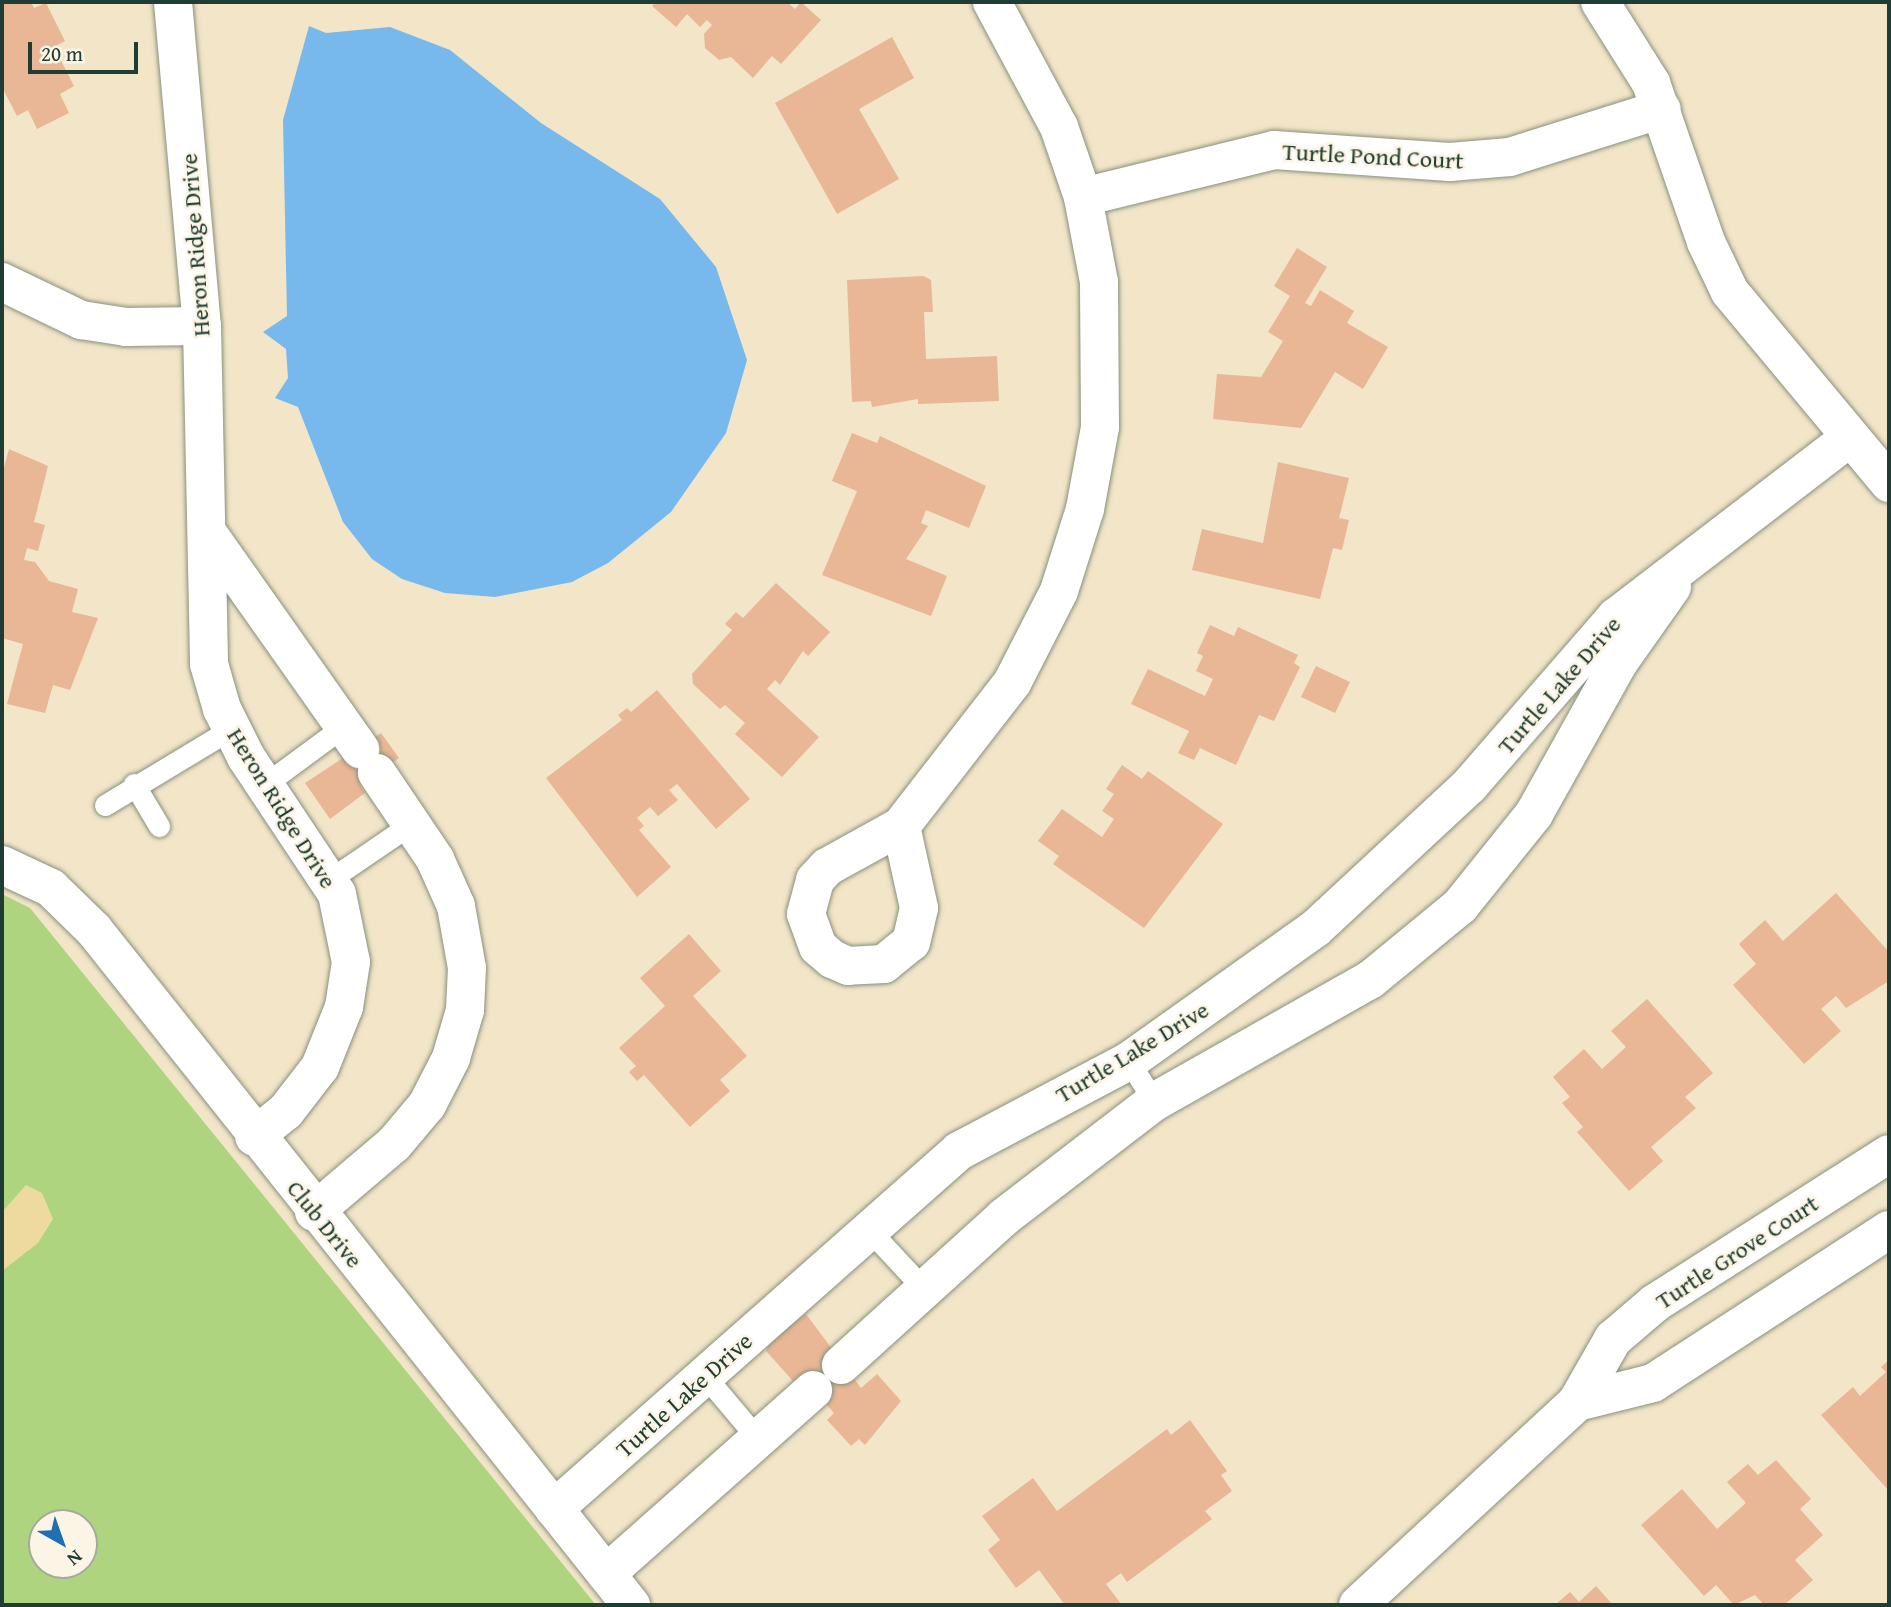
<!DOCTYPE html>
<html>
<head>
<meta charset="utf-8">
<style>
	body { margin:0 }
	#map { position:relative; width:1891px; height:1607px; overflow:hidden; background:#f2e5c8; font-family:"Gentium Book Plus",serif }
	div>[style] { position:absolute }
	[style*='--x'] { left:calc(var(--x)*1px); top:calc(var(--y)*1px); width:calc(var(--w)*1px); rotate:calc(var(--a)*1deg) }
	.green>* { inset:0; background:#aed47f }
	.sand>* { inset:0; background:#eeda9e }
	.water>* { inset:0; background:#77b9ec }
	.building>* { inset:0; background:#e9b795 }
	.roads { filter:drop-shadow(0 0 2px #88917e) drop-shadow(0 0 2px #88917e) }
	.service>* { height:21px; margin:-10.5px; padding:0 10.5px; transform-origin:10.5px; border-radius:10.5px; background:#fff }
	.minor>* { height:38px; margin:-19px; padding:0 19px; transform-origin:19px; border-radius:19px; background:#fff }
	span { translate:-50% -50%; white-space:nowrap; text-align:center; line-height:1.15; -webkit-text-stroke:5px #fcf5e5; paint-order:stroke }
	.street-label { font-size:24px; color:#1f3d34 }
	.frame { position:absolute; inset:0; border:4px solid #1f3d34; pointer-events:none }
	.north { position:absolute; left:28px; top:1509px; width:70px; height:70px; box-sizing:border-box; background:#fcf5e5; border:2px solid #a4ab9e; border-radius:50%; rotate:140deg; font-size:19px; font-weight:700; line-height:28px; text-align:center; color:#1f3d34 }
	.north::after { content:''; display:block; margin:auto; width:24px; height:32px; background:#1f6fb2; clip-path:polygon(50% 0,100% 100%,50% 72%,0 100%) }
	.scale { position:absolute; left:28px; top:42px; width:110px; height:32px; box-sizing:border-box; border:4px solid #1f3d34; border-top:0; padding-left:9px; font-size:21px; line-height:24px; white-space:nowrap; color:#1f3d34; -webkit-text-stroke:5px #fcf5e5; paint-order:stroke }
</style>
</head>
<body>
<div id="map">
	<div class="green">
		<i style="clip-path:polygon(evenodd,2px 894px,30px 908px,596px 1605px,2px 1605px,2px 894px,42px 1523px,84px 1523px,84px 1565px,42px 1565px,42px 1523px)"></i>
	</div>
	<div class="sand">
		<i style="clip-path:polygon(26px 1185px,42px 1193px,53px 1219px,38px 1243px,2px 1271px,2px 1212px)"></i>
	</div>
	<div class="water">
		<i style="clip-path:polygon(309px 26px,326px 33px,390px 27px,450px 50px,541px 123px,660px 199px,716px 267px,747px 360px,726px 433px,671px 512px,608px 563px,572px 582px,495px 597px,445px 593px,402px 579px,372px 559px,343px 522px,298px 407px,275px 398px,288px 378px,286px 349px,263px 332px,287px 316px,283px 120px)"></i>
	</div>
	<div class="building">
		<i style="clip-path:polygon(2px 2px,31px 2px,34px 8px,46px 3px,65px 41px,54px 47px,74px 86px,60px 94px,69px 113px,37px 129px,28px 110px,17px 116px,2px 87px)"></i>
		<i style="clip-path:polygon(656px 2px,787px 2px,795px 9px,801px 2px,821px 20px,781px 64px,772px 56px,753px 78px,731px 57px,719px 60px,705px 48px,704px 34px,712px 25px,707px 20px,700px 27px,687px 14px,676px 27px,652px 6px)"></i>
		<i style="clip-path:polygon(892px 37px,914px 78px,859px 109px,899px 179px,837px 214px,775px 103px)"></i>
		<i style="clip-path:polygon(1297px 248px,1327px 267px,1305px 303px,1311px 306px,1320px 290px,1354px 311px,1347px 323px,1388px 347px,1363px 389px,1335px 372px,1301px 428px,1213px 419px,1217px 374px,1261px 377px,1283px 341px,1268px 332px,1290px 296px,1274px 286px)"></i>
		<i style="clip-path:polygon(923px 276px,931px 280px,933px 312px,924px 312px,926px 359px,997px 356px,999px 401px,918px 404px,918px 399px,872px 407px,871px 401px,852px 402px,847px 280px)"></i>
		<i style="clip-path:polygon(852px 433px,877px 443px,880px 436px,986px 486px,969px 528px,926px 510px,921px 523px,928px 526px,906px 559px,947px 576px,931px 616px,822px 575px,857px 491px,832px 481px)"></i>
		<i style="clip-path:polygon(9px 449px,48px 466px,34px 522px,45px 525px,38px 551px,27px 548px,24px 560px,35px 562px,49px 581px,78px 589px,72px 612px,98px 618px,70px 690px,53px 685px,45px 713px,7px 704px,23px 644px,2px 638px,2px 475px)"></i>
		<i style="clip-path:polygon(1278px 462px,1349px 478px,1339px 518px,1349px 520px,1342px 550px,1333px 548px,1320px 599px,1192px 570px,1202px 529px,1263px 543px)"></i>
		<i style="clip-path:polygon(776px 583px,830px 632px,808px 656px,803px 651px,780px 685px,775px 680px,767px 689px,819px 737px,782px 777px,735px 734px,745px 723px,725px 705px,720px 709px,693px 684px,692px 674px,732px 630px,725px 624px,736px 612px,743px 618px)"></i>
		<i style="clip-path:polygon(1210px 625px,1234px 636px,1238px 627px,1298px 655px,1294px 663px,1300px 667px,1274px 721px,1259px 715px,1236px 765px,1200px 748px,1194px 760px,1178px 753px,1189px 731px,1131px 704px,1148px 669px,1205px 696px,1213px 679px,1196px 671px,1203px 656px,1197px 653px)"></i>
		<i style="clip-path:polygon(1316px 666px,1350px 682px,1335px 713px,1301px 697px)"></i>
		<i style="clip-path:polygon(657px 690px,750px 799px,716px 829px,677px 784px,669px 790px,678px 800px,658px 816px,650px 807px,637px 818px,644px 826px,639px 830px,671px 867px,637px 897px,546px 778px,622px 720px,618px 715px,627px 708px,631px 712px)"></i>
		<i style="clip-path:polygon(381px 733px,399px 758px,360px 785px,365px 793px,330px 819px,305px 783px)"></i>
		<i style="clip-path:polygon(1122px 765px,1142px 779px,1148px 771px,1223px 824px,1144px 928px,1053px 864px,1059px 856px,1038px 841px,1062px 809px,1102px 837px,1114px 819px,1102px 811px,1114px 794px,1106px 789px)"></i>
		<i style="clip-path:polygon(1836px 893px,1889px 952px,1889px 981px,1846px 1008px,1836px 996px,1821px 1009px,1841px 1031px,1804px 1064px,1733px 985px,1756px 964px,1739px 944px,1765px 920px,1783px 941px)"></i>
		<i style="clip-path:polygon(689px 934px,721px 971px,693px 996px,747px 1056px,720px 1080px,730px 1091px,690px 1127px,644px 1075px,637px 1081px,629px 1072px,636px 1066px,619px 1048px,665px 1006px,640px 978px)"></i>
		<i style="clip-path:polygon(1647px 999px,1713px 1073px,1685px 1097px,1696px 1108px,1651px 1147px,1663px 1161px,1629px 1191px,1577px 1132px,1583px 1127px,1562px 1103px,1570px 1097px,1553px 1077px,1584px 1049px,1602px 1069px,1626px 1047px,1611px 1031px)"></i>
		<i style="clip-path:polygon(806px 1314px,861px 1388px,877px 1374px,901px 1401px,865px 1445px,859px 1439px,851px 1446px,827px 1420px,834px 1413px,800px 1375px,793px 1381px,766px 1351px,771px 1339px)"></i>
		<i style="clip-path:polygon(1889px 1360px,1889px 1491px,1821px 1415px,1853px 1387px,1860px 1396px,1886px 1372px,1881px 1367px)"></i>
		<i style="clip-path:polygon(1190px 1420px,1227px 1471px,1221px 1475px,1232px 1491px,1205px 1511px,1212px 1519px,1127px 1582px,1121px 1573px,1106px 1584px,1122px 1605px,1065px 1605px,1039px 1570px,1016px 1588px,988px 1550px,1000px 1540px,982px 1516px,1033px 1478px,1057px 1511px,1167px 1429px,1171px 1435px)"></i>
		<i style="clip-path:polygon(1776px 1460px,1811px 1499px,1800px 1509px,1823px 1535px,1795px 1560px,1813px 1580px,1784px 1605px,1764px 1605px,1755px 1595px,1734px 1605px,1716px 1585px,1704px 1596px,1641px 1525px,1682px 1489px,1717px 1529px,1746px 1503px,1727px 1482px,1748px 1464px,1758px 1475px)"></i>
		<i style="clip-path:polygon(1596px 1586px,1613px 1605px,1555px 1605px,1570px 1592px,1579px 1602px)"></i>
	</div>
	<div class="roads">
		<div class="service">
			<i style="--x:134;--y:784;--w:49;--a:59.2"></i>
			<i style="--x:264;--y:785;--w:99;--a:-36.4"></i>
			<i style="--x:105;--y:805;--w:147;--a:-31.1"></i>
			<i style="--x:329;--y:880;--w:99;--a:-34.3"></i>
			<i style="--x:1129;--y:1061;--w:48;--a:58.6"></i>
			<i style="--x:870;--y:1231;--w:79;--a:47"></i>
			<i style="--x:705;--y:1376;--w:82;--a:49.9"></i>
		</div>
		<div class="minor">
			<i style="--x:173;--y:2;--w:325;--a:84.9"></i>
			<i style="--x:202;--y:326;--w:338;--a:88.8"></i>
			<i style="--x:209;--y:664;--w:47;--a:73.9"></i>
			<i style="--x:222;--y:709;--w:54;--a:63.4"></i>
			<i style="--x:246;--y:757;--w:164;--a:56.4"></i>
			<i style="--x:337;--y:894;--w:69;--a:78.4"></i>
			<i style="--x:351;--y:962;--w:46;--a:98.8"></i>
			<i style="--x:344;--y:1007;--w:65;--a:111.8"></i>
			<i style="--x:320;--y:1067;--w:56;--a:127.7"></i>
			<i style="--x:286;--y:1111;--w:41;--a:140.9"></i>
			<i style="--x:1600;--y:2;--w:96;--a:57.8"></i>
			<i style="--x:1651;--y:83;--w:168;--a:70.9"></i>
			<i style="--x:1706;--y:242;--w:55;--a:64.4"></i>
			<i style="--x:1730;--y:292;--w:249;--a:50.2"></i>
			<i style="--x:1083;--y:197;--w:197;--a:-13.8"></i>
			<i style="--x:1274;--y:150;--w:176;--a:3.9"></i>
			<i style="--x:1450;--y:162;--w:60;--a:-4.8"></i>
			<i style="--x:1510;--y:157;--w:159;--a:-17.5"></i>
			<i style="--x:2;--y:282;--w:88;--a:25.7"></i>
			<i style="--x:81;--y:320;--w:46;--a:8.8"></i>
			<i style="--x:126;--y:327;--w:76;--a:-0.8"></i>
			<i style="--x:207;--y:532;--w:266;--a:54.8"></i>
			<i style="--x:901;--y:826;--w:84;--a:77.6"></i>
			<i style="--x:919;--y:908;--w:35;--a:103"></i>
			<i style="--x:911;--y:942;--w:35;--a:141"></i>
			<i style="--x:884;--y:964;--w:36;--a:177"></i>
			<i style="--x:848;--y:966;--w:17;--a:-156"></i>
			<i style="--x:832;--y:959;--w:18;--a:-139"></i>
			<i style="--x:818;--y:947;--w:35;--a:-110"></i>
			<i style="--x:806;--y:914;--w:35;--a:-75"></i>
			<i style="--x:815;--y:880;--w:18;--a:-47"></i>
			<i style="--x:827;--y:867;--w:85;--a:-29"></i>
			<i style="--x:901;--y:826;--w:181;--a:-52.2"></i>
			<i style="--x:1012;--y:683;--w:103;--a:-62.9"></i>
			<i style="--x:1059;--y:591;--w:86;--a:-72.4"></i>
			<i style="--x:1085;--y:509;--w:83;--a:-79.6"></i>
			<i style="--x:1100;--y:427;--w:145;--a:-90.4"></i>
			<i style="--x:1099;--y:282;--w:86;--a:-100.7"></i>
			<i style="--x:1083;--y:197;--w:74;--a:-108.9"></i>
			<i style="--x:1059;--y:127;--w:142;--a:-118.2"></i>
			<i style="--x:2;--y:865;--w:54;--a:25.1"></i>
			<i style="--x:51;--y:888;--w:60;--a:44.3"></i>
			<i style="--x:94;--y:930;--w:863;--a:51.5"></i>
			<i style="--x:314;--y:1212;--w:105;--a:-40.4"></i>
			<i style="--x:394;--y:1144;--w:51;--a:-49.8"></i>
			<i style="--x:427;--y:1105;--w:53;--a:-62.9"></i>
			<i style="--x:451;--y:1058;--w:50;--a:-73.7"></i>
			<i style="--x:465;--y:1010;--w:42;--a:-87.3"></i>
			<i style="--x:467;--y:968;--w:63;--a:-100.1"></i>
			<i style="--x:456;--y:906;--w:51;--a:-114.1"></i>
			<i style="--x:435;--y:859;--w:104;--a:-124"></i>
			<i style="--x:841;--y:1365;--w:220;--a:-42.2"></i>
			<i style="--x:1004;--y:1217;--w:189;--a:-37.5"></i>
			<i style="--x:1154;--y:1102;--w:248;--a:-29.5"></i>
			<i style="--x:1370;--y:980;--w:117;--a:-39.4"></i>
			<i style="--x:1460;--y:906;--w:118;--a:-51.2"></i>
			<i style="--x:1534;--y:814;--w:174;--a:-60.8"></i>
			<i style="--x:1619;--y:662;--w:92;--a:-54.8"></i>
			<i style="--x:1577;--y:1402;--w:78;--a:-14"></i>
			<i style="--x:1653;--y:1383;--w:281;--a:-33"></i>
			<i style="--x:554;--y:1509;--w:541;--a:-41.48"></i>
			<i style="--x:959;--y:1151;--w:192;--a:-27.9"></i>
			<i style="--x:1129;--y:1061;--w:229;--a:-35.4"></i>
			<i style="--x:1316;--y:928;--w:209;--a:-42.9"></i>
			<i style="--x:1469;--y:786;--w:224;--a:-49"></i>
			<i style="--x:1616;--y:617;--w:294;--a:-37.5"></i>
			<i style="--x:606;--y:1574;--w:277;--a:-41.6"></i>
			<i style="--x:1358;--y:1605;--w:299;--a:-42.8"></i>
			<i style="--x:1577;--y:1402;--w:73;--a:-60.3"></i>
			<i style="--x:1613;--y:1339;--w:55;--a:-40.6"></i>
			<i style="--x:1655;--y:1303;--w:277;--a:-32.5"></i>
		</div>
	</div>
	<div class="street-label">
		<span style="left:1373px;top:156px;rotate:3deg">Turtle Pond Court</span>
		<span style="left:195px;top:245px;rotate:-94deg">Heron Ridge Drive</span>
		<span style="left:1559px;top:685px;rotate:-49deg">Turtle Lake Drive</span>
		<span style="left:282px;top:808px;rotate:58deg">Heron Ridge Drive</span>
		<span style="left:1132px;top:1052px;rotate:-31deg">Turtle Lake Drive</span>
		<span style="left:325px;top:1224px;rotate:51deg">Club Drive</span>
		<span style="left:1737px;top:1252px;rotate:-33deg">Turtle Grove Court</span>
		<span style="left:684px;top:1395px;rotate:-42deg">Turtle Lake Drive</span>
	</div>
	<div class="frame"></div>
	<div class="north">N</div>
	<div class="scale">20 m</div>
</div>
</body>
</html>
